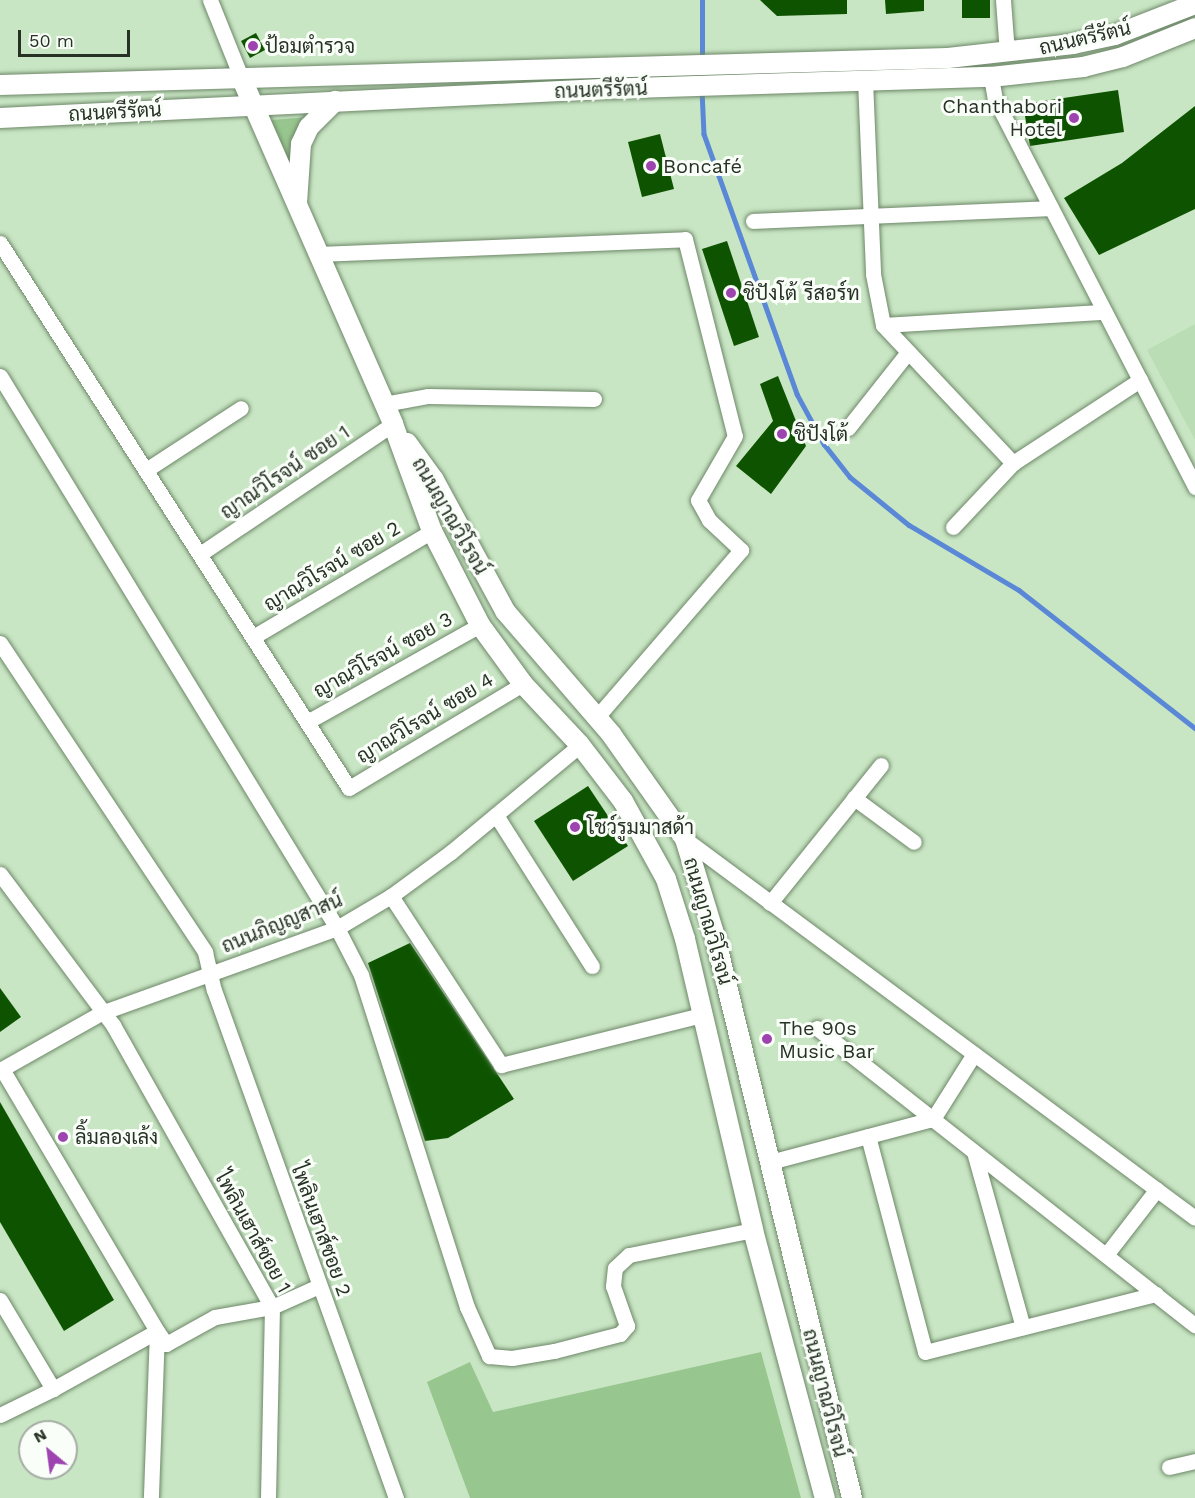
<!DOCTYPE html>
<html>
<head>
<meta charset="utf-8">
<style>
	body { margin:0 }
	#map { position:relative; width:1195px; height:1498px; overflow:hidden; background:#c9e6c4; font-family:"Work Sans",Sarabun,sans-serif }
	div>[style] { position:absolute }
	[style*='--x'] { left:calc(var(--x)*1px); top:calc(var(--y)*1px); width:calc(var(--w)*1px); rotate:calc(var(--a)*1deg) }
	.built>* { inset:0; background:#bbddb5 }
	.green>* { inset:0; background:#98c68f }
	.stream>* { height:4.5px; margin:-2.25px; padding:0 2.25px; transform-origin:2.25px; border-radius:2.25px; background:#5a88d7 }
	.building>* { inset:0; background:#0e5400 }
	.roads { filter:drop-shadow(0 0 2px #6e8869) drop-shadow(0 0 2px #6e8869) }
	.minor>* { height:15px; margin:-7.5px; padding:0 7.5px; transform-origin:7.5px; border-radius:7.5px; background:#fff }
	.major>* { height:20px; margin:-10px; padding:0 10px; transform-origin:10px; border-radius:10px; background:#fff }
	.dots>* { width:16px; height:16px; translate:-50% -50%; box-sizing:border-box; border:3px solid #f9fff8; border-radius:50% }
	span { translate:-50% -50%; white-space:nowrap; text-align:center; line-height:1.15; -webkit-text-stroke:6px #f9fff8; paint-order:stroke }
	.street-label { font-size:20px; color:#273225 }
	.poi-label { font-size:20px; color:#273225 }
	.left { translate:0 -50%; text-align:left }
	.right { translate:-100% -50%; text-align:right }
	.north { position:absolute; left:18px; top:1420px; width:60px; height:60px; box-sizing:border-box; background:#f9fff8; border:2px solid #a5ada4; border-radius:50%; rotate:331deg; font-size:16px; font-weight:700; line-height:24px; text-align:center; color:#273225 }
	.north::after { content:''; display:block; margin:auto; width:21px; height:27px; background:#9e44b0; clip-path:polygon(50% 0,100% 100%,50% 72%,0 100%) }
	.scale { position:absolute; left:18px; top:30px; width:112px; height:27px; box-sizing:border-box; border:3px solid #273225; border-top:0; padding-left:8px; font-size:18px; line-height:21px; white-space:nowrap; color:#273225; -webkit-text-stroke:4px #f9fff8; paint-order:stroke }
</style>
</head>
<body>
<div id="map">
	<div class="built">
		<i style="clip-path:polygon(1195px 324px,1195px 440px,1147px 350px)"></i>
	</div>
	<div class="green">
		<i style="clip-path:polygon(310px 117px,300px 125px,293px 139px,292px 168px,271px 120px)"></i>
		<i style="clip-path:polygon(761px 1352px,801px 1498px,470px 1498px,427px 1382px,470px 1362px,493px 1412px)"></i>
	</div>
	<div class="stream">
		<i style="--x:702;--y:60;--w:60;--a:-90"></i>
		<i style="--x:702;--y:90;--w:44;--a:87.4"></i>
		<i style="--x:704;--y:134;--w:276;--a:70.3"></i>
		<i style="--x:797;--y:394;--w:57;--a:61.6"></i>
		<i style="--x:824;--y:444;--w:42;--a:51.8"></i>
		<i style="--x:850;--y:477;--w:76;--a:39.1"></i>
		<i style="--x:909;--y:525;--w:128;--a:30.6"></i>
		<i style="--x:1019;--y:590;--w:224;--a:38.1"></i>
	</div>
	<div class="building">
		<i style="clip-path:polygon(760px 0,847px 0,847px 14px,777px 16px)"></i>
		<i style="clip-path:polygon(885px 0,924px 0,924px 11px,886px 14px)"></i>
		<i style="clip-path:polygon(962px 0,990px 0,990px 18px,962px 18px)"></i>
		<i style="clip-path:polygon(256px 33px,265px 50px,250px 58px,241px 41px)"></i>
		<i style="clip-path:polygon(1118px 90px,1124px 132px,1030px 146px,1023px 104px)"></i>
		<i style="clip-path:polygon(1195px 106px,1195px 209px,1099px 255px,1064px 198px,1122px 163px)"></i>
		<i style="clip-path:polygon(660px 134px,674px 189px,642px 197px,628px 142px)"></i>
		<i style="clip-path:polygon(727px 241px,759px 337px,734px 346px,702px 249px)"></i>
		<i style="clip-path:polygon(778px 376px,806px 446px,771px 494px,736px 466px,773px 421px,760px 384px)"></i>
		<i style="clip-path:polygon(588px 786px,628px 846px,573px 881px,534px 821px)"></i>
		<i style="clip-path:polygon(410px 943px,514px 1099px,448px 1138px,425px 1141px,368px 963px)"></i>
		<i style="clip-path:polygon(0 988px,21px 1017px,0 1032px)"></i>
		<i style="clip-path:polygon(0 1102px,114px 1300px,64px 1331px,0 1222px)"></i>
	</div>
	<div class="roads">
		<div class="minor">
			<i style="--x:210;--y:0;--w:83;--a:68.1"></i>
			<i style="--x:1003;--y:0;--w:53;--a:85.7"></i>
			<i style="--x:991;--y:77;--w:22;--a:80"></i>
			<i style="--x:995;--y:99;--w:437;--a:62.7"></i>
			<i style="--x:865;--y:80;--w:194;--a:87.6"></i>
			<i style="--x:873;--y:274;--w:52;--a:78.9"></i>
			<i style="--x:883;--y:325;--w:190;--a:46.7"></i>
			<i style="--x:753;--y:221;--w:298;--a:-2.5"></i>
			<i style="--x:0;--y:243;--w:647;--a:57.37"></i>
			<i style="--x:349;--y:788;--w:203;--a:-30.9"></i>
			<i style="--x:319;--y:254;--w:366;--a:-2.3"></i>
			<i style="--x:685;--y:239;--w:203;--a:75.8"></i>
			<i style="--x:735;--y:436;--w:74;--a:120"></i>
			<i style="--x:698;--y:500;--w:23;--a:61"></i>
			<i style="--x:709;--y:520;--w:44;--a:43.2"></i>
			<i style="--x:741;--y:550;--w:222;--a:130.8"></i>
			<i style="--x:883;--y:325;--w:222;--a:-3.4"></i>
			<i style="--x:0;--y:376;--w:647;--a:58.6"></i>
			<i style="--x:337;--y:928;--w:53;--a:62.9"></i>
			<i style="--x:361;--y:975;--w:349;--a:72.3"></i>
			<i style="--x:467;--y:1307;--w:54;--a:65.8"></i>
			<i style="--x:489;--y:1356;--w:23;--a:5"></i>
			<i style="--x:512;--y:1358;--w:43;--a:-9.5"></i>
			<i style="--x:554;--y:1351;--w:68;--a:-14.4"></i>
			<i style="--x:620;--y:1334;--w:11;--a:-49"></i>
			<i style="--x:627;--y:1326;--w:42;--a:-109.3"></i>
			<i style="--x:613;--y:1286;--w:18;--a:-84"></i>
			<i style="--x:615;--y:1268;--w:19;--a:-43"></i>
			<i style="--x:629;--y:1255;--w:126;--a:-11.4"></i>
			<i style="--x:384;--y:404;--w:45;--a:-10.3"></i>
			<i style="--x:428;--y:396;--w:166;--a:1"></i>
			<i style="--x:848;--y:428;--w:97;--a:-51.7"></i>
			<i style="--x:146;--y:470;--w:113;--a:-33.1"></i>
			<i style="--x:953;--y:527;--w:88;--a:-46.8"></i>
			<i style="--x:1013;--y:463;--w:152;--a:-33.2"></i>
			<i style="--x:200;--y:554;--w:233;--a:-34"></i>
			<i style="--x:253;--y:637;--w:208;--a:-30.6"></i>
			<i style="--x:0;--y:643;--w:371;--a:56.4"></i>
			<i style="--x:205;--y:952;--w:39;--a:77"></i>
			<i style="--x:214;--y:990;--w:540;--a:70.29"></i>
			<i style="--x:307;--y:722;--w:198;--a:-29.3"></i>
			<i style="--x:854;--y:798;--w:74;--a:36.3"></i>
			<i style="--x:496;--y:815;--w:179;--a:57.6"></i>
			<i style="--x:685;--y:839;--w:635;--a:36.62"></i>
			<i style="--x:0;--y:874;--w:189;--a:53.2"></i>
			<i style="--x:113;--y:1025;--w:324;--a:60.6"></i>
			<i style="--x:272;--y:1307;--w:191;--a:91.2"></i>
			<i style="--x:391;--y:896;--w:202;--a:56.9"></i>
			<i style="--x:501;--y:1065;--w:207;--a:-14"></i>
			<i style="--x:770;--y:903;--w:177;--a:-51.2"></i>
			<i style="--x:817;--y:1028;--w:481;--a:38.2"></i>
			<i style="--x:2;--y:1069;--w:304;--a:59.4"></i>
			<i style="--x:157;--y:1331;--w:167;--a:92.1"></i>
			<i style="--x:0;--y:1070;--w:116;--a:-29.4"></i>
			<i style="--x:101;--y:1013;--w:251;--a:-19.8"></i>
			<i style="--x:337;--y:928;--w:63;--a:-30.7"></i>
			<i style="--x:391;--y:896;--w:74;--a:-36.3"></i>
			<i style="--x:451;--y:852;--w:168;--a:-39.7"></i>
			<i style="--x:868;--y:1136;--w:223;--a:75.2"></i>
			<i style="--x:925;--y:1352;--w:238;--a:-14.1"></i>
			<i style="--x:974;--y:1152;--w:182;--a:74.4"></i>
			<i style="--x:770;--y:1162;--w:169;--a:-14.8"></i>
			<i style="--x:933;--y:1119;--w:77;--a:-57.8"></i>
			<i style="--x:1106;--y:1255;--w:83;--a:-52.3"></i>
			<i style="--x:0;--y:1300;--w:104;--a:59.2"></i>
			<i style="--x:53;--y:1389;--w:119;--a:-29.1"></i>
			<i style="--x:157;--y:1331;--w:16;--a:55"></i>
			<i style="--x:166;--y:1344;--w:56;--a:-28.9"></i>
			<i style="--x:215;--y:1317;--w:58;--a:-10"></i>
			<i style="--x:272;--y:1307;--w:51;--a:-24.1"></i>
			<i style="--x:0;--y:1415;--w:59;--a:-26.1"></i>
			<i style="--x:1169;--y:1467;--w:27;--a:-13"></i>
		</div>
		<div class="major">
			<i style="--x:241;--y:77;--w:379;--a:66.3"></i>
			<i style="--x:393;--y:424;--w:114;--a:70"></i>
			<i style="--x:432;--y:531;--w:106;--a:62.9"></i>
			<i style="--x:480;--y:625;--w:73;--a:53.9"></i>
			<i style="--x:523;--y:684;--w:83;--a:46.9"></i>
			<i style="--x:580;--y:745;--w:71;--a:52.5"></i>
			<i style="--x:623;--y:801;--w:89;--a:61.1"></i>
			<i style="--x:666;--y:879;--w:63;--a:72.4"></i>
			<i style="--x:685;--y:939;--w:299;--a:76.8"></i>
			<i style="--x:753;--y:1230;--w:278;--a:75"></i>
			<i style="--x:0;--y:85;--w:948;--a:-1.63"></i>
			<i style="--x:948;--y:58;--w:126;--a:-6.4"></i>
			<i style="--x:1073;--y:44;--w:43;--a:-12.1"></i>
			<i style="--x:1115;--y:35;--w:86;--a:-21.2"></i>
			<i style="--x:0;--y:118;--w:602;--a:-2.76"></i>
			<i style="--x:601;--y:89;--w:390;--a:-1.8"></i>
			<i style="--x:991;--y:77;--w:93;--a:-6.2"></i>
			<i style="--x:1083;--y:67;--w:41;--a:-14"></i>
			<i style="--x:1123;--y:57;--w:78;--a:-21.9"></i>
			<i style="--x:297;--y:203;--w:59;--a:-86.1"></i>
			<i style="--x:301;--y:144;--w:19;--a:-65"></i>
			<i style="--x:309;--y:127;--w:37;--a:-45"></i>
			<i style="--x:407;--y:443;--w:46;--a:53.9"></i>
			<i style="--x:434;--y:480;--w:149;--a:61.5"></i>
			<i style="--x:505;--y:611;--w:162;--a:49.2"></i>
			<i style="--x:611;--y:734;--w:128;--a:54.8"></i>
			<i style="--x:685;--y:839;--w:98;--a:72.9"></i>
			<i style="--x:714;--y:933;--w:582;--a:76.27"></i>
		</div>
	</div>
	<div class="dots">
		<i style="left:253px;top:46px;background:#9e44b0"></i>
		<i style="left:1074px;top:118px;background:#9e44b0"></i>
		<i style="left:651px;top:166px;background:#9e44b0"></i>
		<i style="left:731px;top:293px;background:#9e44b0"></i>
		<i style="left:782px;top:434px;background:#9e44b0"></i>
		<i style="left:575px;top:827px;background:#9e44b0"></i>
		<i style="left:767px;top:1039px;background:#9e44b0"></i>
		<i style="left:63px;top:1137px;background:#9e44b0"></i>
	</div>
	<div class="street-label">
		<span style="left:1085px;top:38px;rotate:-13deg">ถนนตรีรัตน์</span>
		<span style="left:601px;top:90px;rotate:-2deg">ถนนตรีรัตน์</span>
		<span style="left:115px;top:112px;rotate:-3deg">ถนนตรีรัตน์</span>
		<span style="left:285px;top:472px;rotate:-34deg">ญาณวิโรจน์ ซอย 1</span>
		<span style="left:450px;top:516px;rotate:60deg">ถนนญาณวิโรจน์</span>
		<span style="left:332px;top:566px;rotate:-31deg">ญาณวิโรจน์ ซอย 2</span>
		<span style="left:383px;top:655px;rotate:-29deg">ญาณวิโรจน์ ซอย 3</span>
		<span style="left:425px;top:718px;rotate:-31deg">ญาณวิโรจน์ ซอย 4</span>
		<span style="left:708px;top:921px;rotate:74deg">ถนนญาณวิโรจน์</span>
		<span style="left:282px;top:923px;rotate:-22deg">ถนนภิญญสาสน์</span>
		<span style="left:321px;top:1230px;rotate:70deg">ไพลินเฮาส์ซอย 2</span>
		<span style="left:253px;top:1232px;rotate:61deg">ไพลินเฮาส์ซอย 1</span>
		<span style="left:825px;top:1393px;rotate:76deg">ถนนญาณวิโรจน์</span>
	</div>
	<div class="poi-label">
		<span class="left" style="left:265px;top:46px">ป้อมตำรวจ</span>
		<span class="right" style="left:1062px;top:118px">Chanthabori<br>Hotel</span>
		<span class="left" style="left:663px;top:166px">Boncafé</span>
		<span class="left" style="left:743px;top:293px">ชิปังโต้ รีสอร์ท</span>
		<span class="left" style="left:794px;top:434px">ชิปังโต้</span>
		<span class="left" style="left:587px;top:827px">โชว์รูมมาสด้า</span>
		<span class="left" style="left:779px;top:1040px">The 90s<br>Music Bar</span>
		<span class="left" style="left:75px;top:1137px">ลิ้มลองเล้ง</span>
	</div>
	<div class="north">N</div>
	<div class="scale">50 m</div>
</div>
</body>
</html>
